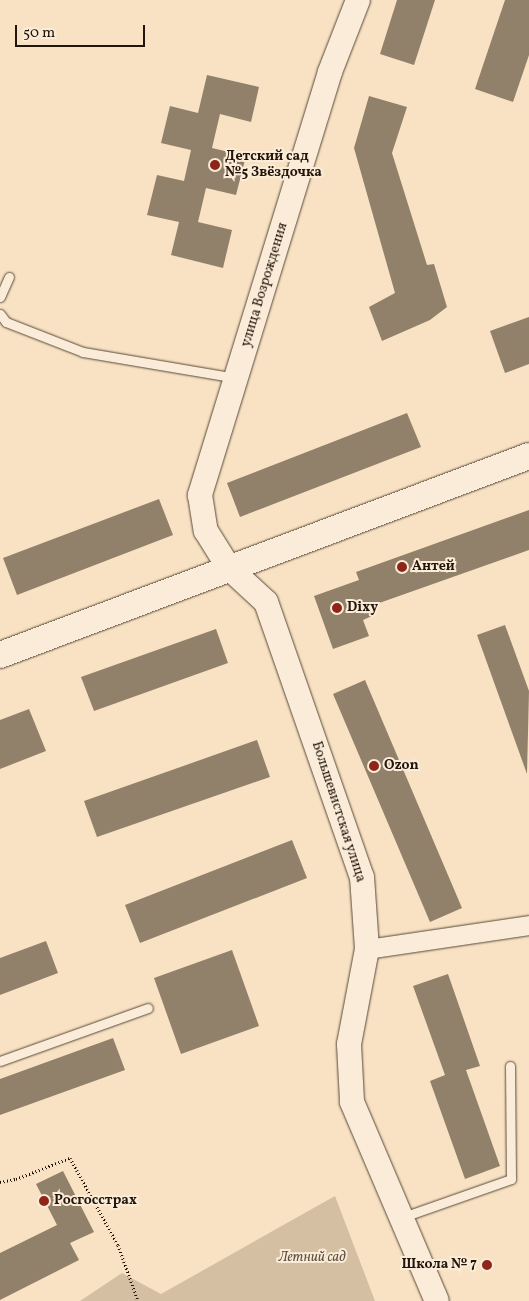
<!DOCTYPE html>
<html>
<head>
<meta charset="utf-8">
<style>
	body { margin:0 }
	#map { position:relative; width:529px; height:1301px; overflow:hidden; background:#f8e2c3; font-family:Vollkorn,serif }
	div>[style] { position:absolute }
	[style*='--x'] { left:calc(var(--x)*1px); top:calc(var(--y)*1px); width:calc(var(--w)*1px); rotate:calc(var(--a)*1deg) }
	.green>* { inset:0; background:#d4bfa3 }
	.building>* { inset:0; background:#91806a }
	.path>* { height:3px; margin-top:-1.5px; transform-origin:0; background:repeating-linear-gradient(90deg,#221509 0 1px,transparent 0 3.5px) }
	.roads { filter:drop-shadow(0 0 1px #584838) drop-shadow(0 0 1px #584838) }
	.service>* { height:9px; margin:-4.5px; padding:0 4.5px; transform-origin:4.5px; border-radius:4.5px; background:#faecd8 }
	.minor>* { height:19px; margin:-9.5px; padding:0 9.5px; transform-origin:9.5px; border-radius:9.5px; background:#faecd8 }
	.tertiary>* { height:24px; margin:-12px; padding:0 12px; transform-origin:12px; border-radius:12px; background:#faecd8 }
	.secondary>* { height:26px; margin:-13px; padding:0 13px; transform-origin:13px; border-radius:13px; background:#faecd8 }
	.dots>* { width:14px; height:14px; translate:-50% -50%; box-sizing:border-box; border:2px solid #faecd8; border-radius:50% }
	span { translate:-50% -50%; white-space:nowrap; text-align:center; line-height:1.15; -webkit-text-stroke:4px #faecd8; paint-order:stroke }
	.poi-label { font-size:14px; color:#221509; font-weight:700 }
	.left { translate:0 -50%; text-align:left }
	.right { translate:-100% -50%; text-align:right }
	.street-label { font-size:14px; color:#221509 }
	.park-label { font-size:14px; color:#60503f; font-style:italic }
	.scale { position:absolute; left:15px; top:25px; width:130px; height:22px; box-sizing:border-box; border:2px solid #221509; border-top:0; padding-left:6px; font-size:15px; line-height:18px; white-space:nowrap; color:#221509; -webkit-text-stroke:4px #faecd8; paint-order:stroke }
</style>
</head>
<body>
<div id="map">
	<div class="green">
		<i style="clip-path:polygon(335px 1196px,375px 1301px,80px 1301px,122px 1273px,161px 1294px)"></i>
	</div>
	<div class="building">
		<i style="clip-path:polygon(397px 0,435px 0,414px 65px,380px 54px)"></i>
		<i style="clip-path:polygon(505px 0,529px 0,529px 55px,513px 102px,475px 89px)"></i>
		<i style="clip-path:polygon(207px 75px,259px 87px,251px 122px,220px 114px,212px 148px,246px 156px,236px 195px,206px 188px,198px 222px,232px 230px,223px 268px,171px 255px,179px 222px,147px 215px,157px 175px,184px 181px,191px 150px,161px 143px,170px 106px,198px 113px)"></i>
		<i style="clip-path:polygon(369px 96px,407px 107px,392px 153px,427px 265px,434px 264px,447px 307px,430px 320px,382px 341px,369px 307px,395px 293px,354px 148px)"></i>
		<i style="clip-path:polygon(529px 317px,529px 364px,505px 373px,490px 331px)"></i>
		<i style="clip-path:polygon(407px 413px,421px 447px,240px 517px,227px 483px)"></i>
		<i style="clip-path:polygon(159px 499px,173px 535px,17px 595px,3px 558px)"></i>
		<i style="clip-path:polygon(529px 510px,529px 550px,368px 607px,372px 616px,363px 620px,369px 636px,333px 649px,314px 596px,359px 580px,356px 572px)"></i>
		<i style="clip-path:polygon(505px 625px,529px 691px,527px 774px,477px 635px)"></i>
		<i style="clip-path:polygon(216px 629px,228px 663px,94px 711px,81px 677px)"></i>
		<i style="clip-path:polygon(365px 680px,462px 908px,430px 922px,333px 694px)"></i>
		<i style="clip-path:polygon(29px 709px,46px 751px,0 769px,0 720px)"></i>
		<i style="clip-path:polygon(257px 740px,270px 777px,97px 837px,84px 801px)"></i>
		<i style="clip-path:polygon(292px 840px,307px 878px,140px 943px,125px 905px)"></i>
		<i style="clip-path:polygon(46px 941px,58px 973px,0 995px,0 958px)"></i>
		<i style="clip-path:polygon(232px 950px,259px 1026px,181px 1054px,154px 978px)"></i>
		<i style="clip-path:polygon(448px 974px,480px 1066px,466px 1070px,500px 1166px,465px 1179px,430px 1081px,445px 1075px,413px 986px)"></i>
		<i style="clip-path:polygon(113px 1038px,125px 1070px,0 1115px,0 1079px)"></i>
		<i style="clip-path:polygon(63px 1171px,94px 1232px,70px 1243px,79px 1260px,0 1300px,0 1253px,57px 1225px,36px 1184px)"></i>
	</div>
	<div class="path">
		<i style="--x:0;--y:1182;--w:16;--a:-11"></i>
		<i style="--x:16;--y:1179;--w:58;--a:-21.3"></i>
		<i style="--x:70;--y:1158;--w:99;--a:61.1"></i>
		<i style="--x:118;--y:1245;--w:59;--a:70.3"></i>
	</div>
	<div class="roads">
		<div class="service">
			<i style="--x:0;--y:297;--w:22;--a:-66"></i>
			<i style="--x:0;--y:314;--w:10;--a:53"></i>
			<i style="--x:6;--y:322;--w:83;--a:21.3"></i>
			<i style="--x:83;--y:352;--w:155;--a:9.6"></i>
			<i style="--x:0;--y:1061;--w:157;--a:-19.7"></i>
			<i style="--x:403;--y:1217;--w:114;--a:-19.4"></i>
			<i style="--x:511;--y:1179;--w:113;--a:-90.5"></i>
		</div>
		<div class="minor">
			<i style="--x:367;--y:949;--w:164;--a:-8.4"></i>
		</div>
		<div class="tertiary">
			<i style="--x:358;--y:0;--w:77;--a:111.3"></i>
			<i style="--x:330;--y:72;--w:443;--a:107.1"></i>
			<i style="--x:200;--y:495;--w:36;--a:81"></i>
			<i style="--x:206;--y:531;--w:44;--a:58.1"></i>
			<i style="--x:229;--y:568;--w:50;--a:42.6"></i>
			<i style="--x:266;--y:602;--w:291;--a:70.8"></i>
			<i style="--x:362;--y:877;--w:72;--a:86"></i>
			<i style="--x:367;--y:949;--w:97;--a:100.7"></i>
			<i style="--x:349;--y:1044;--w:58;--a:87"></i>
			<i style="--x:352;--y:1102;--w:216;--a:66.9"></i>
		</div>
		<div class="secondary">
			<i style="--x:0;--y:655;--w:565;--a:-20.62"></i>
		</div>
	</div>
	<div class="dots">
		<i style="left:215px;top:165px;background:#8f2418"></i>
		<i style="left:402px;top:567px;background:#8f2418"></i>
		<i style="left:337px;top:608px;background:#8f2418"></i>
		<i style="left:374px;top:766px;background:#8f2418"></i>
		<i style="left:44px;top:1201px;background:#8f2418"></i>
		<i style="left:487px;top:1265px;background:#8f2418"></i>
	</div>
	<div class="poi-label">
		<span class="left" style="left:225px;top:165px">Детский сад<br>№5 Звёздочка</span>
		<span class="left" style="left:412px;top:567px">Антей</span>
		<span class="left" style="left:347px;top:608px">Dixy</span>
		<span class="left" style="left:384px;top:766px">Ozon</span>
		<span class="left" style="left:54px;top:1201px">Росгосстрах</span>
		<span class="right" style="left:477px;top:1265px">Школа № 7</span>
	</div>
	<div class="street-label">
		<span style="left:265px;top:285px;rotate:-73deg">улица Возрождения</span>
		<span style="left:338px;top:812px;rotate:72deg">Большевистская улица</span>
	</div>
	<div class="park-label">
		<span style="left:312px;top:1258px">Летний сад</span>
	</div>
	<div class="scale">50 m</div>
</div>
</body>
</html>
